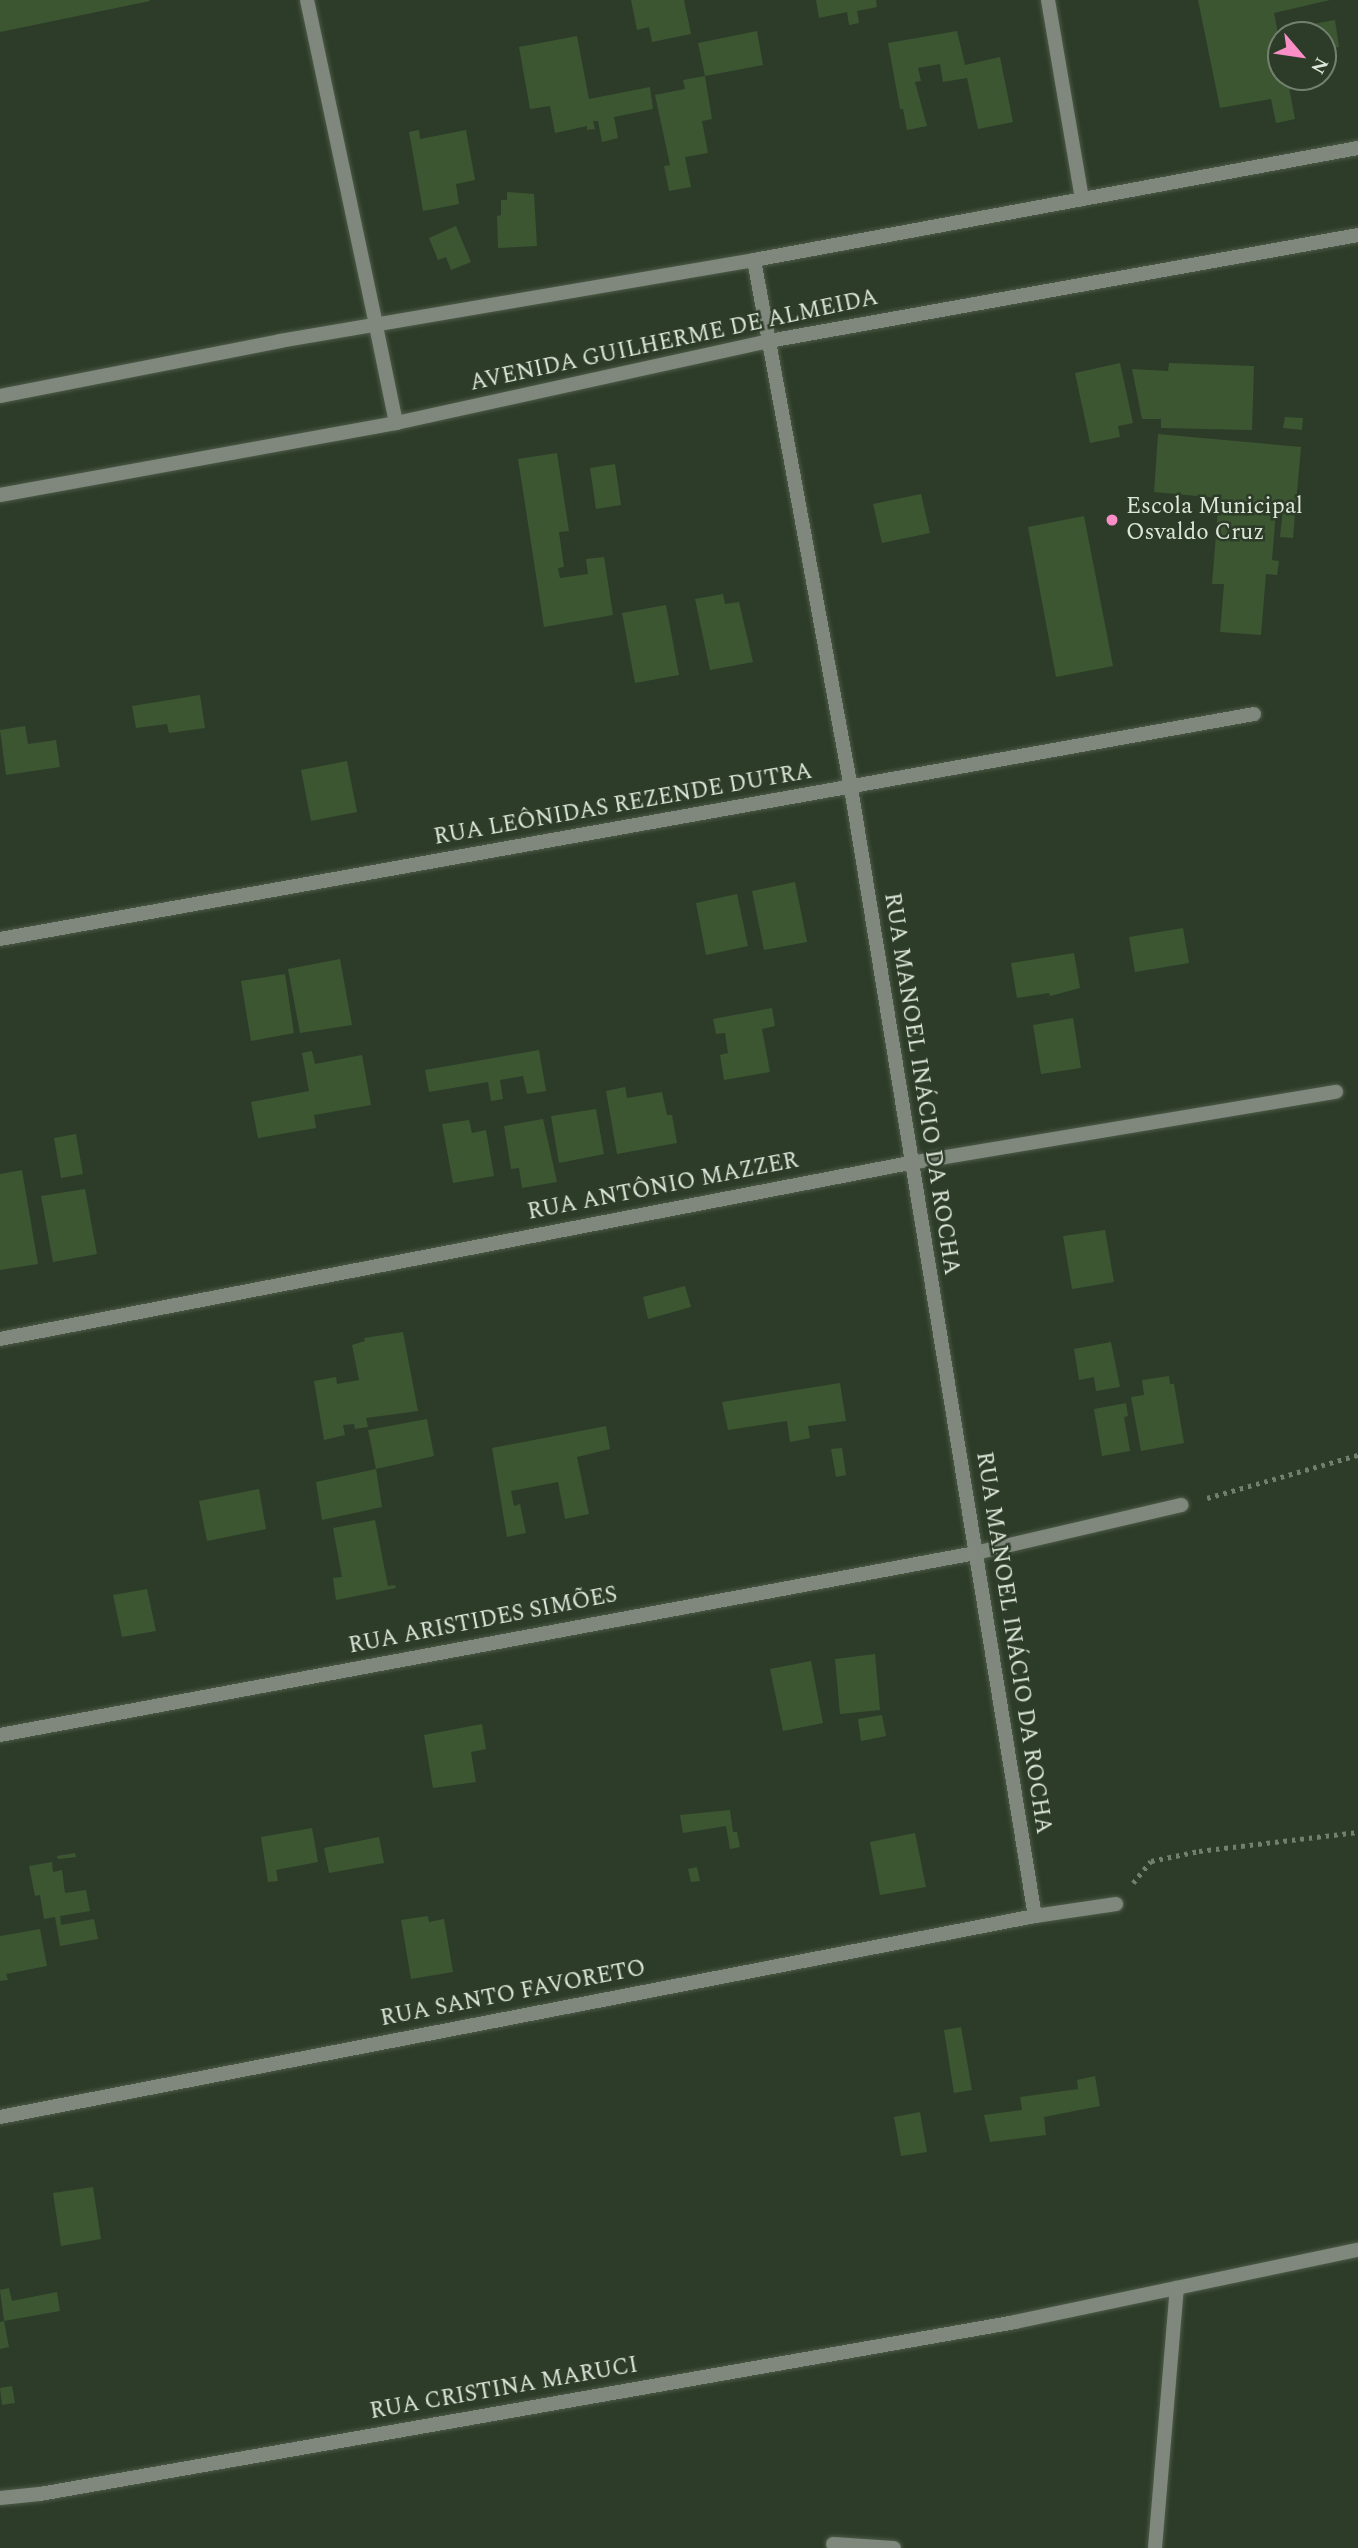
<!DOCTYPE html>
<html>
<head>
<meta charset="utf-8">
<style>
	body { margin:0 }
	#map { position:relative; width:1358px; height:2548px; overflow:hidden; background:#2d3c28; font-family:Spectral,serif }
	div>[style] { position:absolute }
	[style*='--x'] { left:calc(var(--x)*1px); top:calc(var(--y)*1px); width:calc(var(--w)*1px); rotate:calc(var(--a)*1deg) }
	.building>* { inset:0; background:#3c5632 }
	.path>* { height:4.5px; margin-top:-2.25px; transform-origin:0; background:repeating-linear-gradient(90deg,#737f6e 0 3.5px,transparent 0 8.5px) }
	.roads { filter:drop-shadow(0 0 2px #4d5b48) drop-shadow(0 0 2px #4d5b48) }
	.minor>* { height:14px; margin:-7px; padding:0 7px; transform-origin:7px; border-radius:7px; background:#80887e }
	.tertiary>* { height:14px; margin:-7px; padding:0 7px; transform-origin:7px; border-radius:7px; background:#80887e }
	.dots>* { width:19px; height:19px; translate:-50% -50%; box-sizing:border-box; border:4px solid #2d3c28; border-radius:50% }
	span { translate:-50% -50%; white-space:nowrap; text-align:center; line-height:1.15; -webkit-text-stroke:5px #2d3c28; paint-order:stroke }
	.street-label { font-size:23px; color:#dde6da }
	.poi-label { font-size:23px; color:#dde6da }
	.left { translate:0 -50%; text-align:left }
	.north { position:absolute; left:1267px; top:21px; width:70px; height:70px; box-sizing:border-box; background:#2d3c28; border:2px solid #73806f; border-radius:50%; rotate:119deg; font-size:19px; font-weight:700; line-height:28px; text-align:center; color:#dde6da }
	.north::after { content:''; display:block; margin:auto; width:24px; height:32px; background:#fa8fc8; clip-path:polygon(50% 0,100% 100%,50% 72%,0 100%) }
</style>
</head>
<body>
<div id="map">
	<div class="building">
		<i style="clip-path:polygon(0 0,150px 0,150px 1px,0 32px)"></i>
		<i style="clip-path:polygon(631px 0,684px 0,691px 34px,652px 42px,649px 27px,637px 30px)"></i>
		<i style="clip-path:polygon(816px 0,876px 0,877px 7px,857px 11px,859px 23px,849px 25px,847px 12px,819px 18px)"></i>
		<i style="clip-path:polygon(1198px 0,1330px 0,1274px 13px,1281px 48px,1281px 77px,1287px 77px,1295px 119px,1276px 123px,1271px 99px,1220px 108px)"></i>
		<i style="clip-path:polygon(1335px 20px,1339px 47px,1323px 50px,1323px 35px,1315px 35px,1313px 24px)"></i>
		<i style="clip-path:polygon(757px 31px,763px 65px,705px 76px,698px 43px)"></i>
		<i style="clip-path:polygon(957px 31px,965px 65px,1000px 57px,1013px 122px,978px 129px,967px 78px,943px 82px,940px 64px,918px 68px,921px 81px,915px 82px,927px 126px,907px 130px,903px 109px,900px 109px,888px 43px)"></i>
		<i style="clip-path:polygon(577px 36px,589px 99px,650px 87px,653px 109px,614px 117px,618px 138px,602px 142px,598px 121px,593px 121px,595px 129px,587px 130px,587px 126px,555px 133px,550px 106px,530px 109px,519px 47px)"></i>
		<i style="clip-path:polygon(705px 76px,712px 119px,702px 121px,708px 153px,685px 157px,691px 187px,669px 191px,664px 166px,670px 165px,655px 95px,685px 89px,683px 80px)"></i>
		<i style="clip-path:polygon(419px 130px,420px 139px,466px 130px,475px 180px,456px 184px,459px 204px,423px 211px,409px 132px)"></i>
		<i style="clip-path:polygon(507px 192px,534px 194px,537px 246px,498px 248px,497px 216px,501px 215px,501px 200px,507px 200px)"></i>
		<i style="clip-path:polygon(456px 226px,471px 262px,451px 270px,446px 257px,438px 260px,429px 238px)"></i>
		<i style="clip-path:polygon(1120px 363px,1133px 423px,1118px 426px,1120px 437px,1090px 443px,1075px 373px)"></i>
		<i style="clip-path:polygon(1169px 363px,1254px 366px,1252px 430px,1161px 428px,1161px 419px,1142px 419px,1132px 369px,1168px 371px)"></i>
		<i style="clip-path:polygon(1285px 417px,1303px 418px,1302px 430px,1283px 428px)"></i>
		<i style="clip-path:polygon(1158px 434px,1301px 447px,1293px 538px,1280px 537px,1284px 500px,1277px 499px,1272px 560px,1279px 561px,1277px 575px,1266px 574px,1261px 635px,1220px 632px,1224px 584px,1212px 584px,1219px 498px,1154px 492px)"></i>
		<i style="clip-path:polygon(557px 453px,569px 531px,559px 532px,564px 567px,558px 568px,560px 578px,588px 574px,586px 559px,604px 557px,613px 615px,544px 627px,518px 459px)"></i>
		<i style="clip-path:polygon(615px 464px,621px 505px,596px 509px,590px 468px)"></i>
		<i style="clip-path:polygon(921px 494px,930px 533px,882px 543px,873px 504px)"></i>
		<i style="clip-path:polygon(1084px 516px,1113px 666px,1056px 677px,1028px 527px)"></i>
		<i style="clip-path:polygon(723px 594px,725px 604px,739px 602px,753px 662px,710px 670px,695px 599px)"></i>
		<i style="clip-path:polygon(666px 605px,679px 675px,635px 683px,622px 613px)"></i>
		<i style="clip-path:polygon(200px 695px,205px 728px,169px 733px,167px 724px,136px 728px,132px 706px)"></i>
		<i style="clip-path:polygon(25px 726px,28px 744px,56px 740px,60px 767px,6px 775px,0 730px)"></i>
		<i style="clip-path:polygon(347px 761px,357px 812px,311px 821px,301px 770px)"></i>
		<i style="clip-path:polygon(795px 882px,807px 942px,764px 950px,752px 891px)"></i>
		<i style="clip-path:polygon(737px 894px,748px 946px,706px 955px,696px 903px)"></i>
		<i style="clip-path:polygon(1183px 928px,1189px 963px,1135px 972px,1129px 937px)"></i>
		<i style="clip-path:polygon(1074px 953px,1080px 988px,1050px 996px,1049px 993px,1017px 998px,1011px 963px)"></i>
		<i style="clip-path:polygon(340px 959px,352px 1025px,300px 1033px,288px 969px)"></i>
		<i style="clip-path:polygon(285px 974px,294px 1033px,251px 1041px,241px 981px)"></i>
		<i style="clip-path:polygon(772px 1008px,775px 1026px,762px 1029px,770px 1072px,724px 1080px,720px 1055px,728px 1053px,725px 1033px,716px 1034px,713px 1019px)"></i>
		<i style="clip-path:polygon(1073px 1018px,1081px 1068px,1041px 1074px,1033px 1025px)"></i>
		<i style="clip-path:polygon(539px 1050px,546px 1091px,527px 1094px,523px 1076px,500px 1080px,503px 1099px,491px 1101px,488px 1082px,429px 1092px,425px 1070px)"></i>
		<i style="clip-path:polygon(312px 1051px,315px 1064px,362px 1055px,371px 1105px,314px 1115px,316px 1128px,258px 1138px,251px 1102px,309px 1091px,302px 1053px)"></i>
		<i style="clip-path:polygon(625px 1087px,627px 1098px,662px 1092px,667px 1115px,672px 1115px,677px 1143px,617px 1154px,606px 1091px)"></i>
		<i style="clip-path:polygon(596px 1109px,604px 1154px,559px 1163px,551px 1116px)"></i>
		<i style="clip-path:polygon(543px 1119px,557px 1182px,522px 1188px,519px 1168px,511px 1169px,504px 1126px)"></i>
		<i style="clip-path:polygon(469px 1120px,472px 1133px,486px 1130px,494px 1176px,453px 1183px,442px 1124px)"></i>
		<i style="clip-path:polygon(76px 1134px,83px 1174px,61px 1178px,54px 1138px)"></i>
		<i style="clip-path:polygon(22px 1170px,38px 1264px,0 1270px,0 1174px)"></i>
		<i style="clip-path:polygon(85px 1189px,97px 1254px,53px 1262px,41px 1196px)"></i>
		<i style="clip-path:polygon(1105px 1230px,1114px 1282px,1072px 1289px,1063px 1236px)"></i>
		<i style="clip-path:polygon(685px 1286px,691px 1307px,648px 1319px,643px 1297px)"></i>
		<i style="clip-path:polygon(403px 1332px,418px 1411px,366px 1418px,368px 1427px,355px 1429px,354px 1424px,343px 1425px,345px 1435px,324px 1440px,314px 1381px,336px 1377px,337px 1384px,359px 1380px,352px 1345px,365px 1341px,364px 1338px)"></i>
		<i style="clip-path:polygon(1111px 1342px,1120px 1387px,1096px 1391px,1094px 1377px,1079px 1380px,1074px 1349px)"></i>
		<i style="clip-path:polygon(1169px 1376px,1170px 1384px,1174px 1384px,1184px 1443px,1141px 1451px,1131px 1397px,1144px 1395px,1142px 1380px)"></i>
		<i style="clip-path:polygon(840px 1383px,846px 1421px,808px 1426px,810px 1438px,790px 1442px,787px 1421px,728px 1430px,722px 1402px)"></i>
		<i style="clip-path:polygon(1126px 1403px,1128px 1416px,1124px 1417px,1130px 1451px,1102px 1456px,1094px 1409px)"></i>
		<i style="clip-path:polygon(427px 1419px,434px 1456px,376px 1469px,368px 1430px)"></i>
		<i style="clip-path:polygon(606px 1426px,610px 1449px,577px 1457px,589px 1514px,565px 1519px,558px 1482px,511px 1491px,514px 1506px,520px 1504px,526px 1533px,507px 1537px,492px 1448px)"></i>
		<i style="clip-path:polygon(842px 1448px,846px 1475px,836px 1477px,831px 1449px)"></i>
		<i style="clip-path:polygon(376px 1469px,382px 1507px,322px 1520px,316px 1482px)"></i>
		<i style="clip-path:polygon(259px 1489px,266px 1529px,207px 1541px,199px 1501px)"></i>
		<i style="clip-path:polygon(375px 1520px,388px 1586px,395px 1585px,396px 1588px,336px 1600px,333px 1578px,342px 1577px,333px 1528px)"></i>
		<i style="clip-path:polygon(147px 1589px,156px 1631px,122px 1637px,113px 1595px)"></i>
		<i style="clip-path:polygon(875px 1654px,880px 1710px,840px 1714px,835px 1659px)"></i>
		<i style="clip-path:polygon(811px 1661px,823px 1723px,783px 1731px,770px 1669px)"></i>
		<i style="clip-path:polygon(882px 1715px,886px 1736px,861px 1741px,858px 1719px)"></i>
		<i style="clip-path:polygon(482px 1724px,486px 1749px,471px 1752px,476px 1782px,433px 1788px,424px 1735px)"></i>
		<i style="clip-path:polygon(730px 1810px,733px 1832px,737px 1832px,740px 1847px,730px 1849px,726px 1826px,683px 1833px,680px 1815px)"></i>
		<i style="clip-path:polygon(312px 1828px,318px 1862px,276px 1870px,278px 1881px,268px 1882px,261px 1837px)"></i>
		<i style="clip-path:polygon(915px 1833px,926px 1887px,880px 1895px,870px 1842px)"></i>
		<i style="clip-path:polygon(379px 1837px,384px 1863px,329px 1873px,324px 1848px)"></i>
		<i style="clip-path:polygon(75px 1853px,76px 1857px,58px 1859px,57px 1856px)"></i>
		<i style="clip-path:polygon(52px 1862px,53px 1872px,62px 1870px,65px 1893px,86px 1890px,90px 1911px,60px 1916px,61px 1925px,94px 1919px,98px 1939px,60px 1946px,55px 1917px,44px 1919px,40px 1895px,35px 1896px,29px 1866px)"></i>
		<i style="clip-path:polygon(697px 1867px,700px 1881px,691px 1882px,688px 1869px)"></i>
		<i style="clip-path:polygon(428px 1916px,429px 1922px,444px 1919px,453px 1972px,411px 1979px,401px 1920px)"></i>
		<i style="clip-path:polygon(40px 1929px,47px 1966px,6px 1974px,8px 1980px,0 1981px,0 1936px)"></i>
		<i style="clip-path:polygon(961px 2027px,972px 2090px,954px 2093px,944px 2030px)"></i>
		<i style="clip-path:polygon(1095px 2076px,1100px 2106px,1044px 2117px,1046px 2135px,990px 2142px,984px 2115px,1022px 2110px,1020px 2097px,1078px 2089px,1077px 2080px)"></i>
		<i style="clip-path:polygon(920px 2112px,927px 2152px,901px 2156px,894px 2117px)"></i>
		<i style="clip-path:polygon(93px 2187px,101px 2239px,61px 2246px,53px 2193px)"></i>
		<i style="clip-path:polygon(9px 2288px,12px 2301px,57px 2292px,60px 2311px,4px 2321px,0 2290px)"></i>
		<i style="clip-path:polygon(4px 2321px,9px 2347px,0 2349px,0 2322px)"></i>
		<i style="clip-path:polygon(12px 2386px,15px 2403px,2px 2405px,0 2388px)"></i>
	</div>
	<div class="path">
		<i style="--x:1207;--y:1498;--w:157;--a:-15.9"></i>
		<i style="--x:1133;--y:1883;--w:28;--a:-51"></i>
		<i style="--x:1151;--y:1861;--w:49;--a:-11.8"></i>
		<i style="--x:1199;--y:1851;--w:160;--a:-6.8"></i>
	</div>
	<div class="roads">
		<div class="minor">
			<i style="--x:307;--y:0;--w:333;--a:78"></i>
			<i style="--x:1048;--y:0;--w:202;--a:80.3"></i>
			<i style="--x:754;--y:260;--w:537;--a:79.59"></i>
			<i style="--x:851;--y:788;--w:1143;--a:80.74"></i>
			<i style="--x:0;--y:939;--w:1274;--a:-10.17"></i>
			<i style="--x:0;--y:1339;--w:927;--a:-10.95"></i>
			<i style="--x:910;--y:1163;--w:432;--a:-9.5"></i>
			<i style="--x:0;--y:1735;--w:992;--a:-10.57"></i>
			<i style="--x:975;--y:1553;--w:212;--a:-13.1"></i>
			<i style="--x:0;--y:2117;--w:1054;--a:-10.99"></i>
			<i style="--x:1035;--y:1916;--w:82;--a:-8.4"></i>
			<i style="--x:0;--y:2498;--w:40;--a:-5.7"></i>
			<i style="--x:40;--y:2494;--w:990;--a:-10"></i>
			<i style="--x:1015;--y:2322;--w:350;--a:-11.9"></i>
			<i style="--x:833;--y:2544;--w:61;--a:3.8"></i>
			<i style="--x:1155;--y:2548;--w:261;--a:-85.2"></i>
		</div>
		<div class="tertiary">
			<i style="--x:376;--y:326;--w:99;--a:78.3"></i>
			<i style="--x:0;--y:396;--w:285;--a:-11.1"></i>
			<i style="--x:280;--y:341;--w:481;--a:-9.7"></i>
			<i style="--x:754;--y:260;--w:614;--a:-10.51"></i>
			<i style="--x:0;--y:495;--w:402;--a:-10.3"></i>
			<i style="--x:396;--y:423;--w:382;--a:-12.4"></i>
			<i style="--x:769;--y:341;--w:598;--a:-10.2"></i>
		</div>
	</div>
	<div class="dots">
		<i style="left:1112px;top:520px;background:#fa8fc8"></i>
	</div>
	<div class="street-label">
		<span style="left:674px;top:341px;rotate:-12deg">AVENIDA GUILHERME DE ALMEIDA</span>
		<span style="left:623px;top:805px;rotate:-10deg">RUA LEÔNIDAS REZENDE DUTRA</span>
		<span style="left:921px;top:1084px;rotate:81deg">RUA MANOEL INÁCIO DA ROCHA</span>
		<span style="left:663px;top:1187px;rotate:-11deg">RUA ANTÔNIO MAZZER</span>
		<span style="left:483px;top:1621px;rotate:-11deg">RUA ARISTIDES SIMÕES</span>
		<span style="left:1013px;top:1643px;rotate:81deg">RUA MANOEL INÁCIO DA ROCHA</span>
		<span style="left:513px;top:1994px;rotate:-11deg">RUA SANTO FAVORETO</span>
		<span style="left:504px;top:2389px;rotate:-10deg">RUA CRISTINA MARUCI</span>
	</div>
	<div class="poi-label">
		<span class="left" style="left:1126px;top:520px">Escola Municipal<br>Osvaldo Cruz</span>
	</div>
	<div class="north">N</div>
</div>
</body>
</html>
